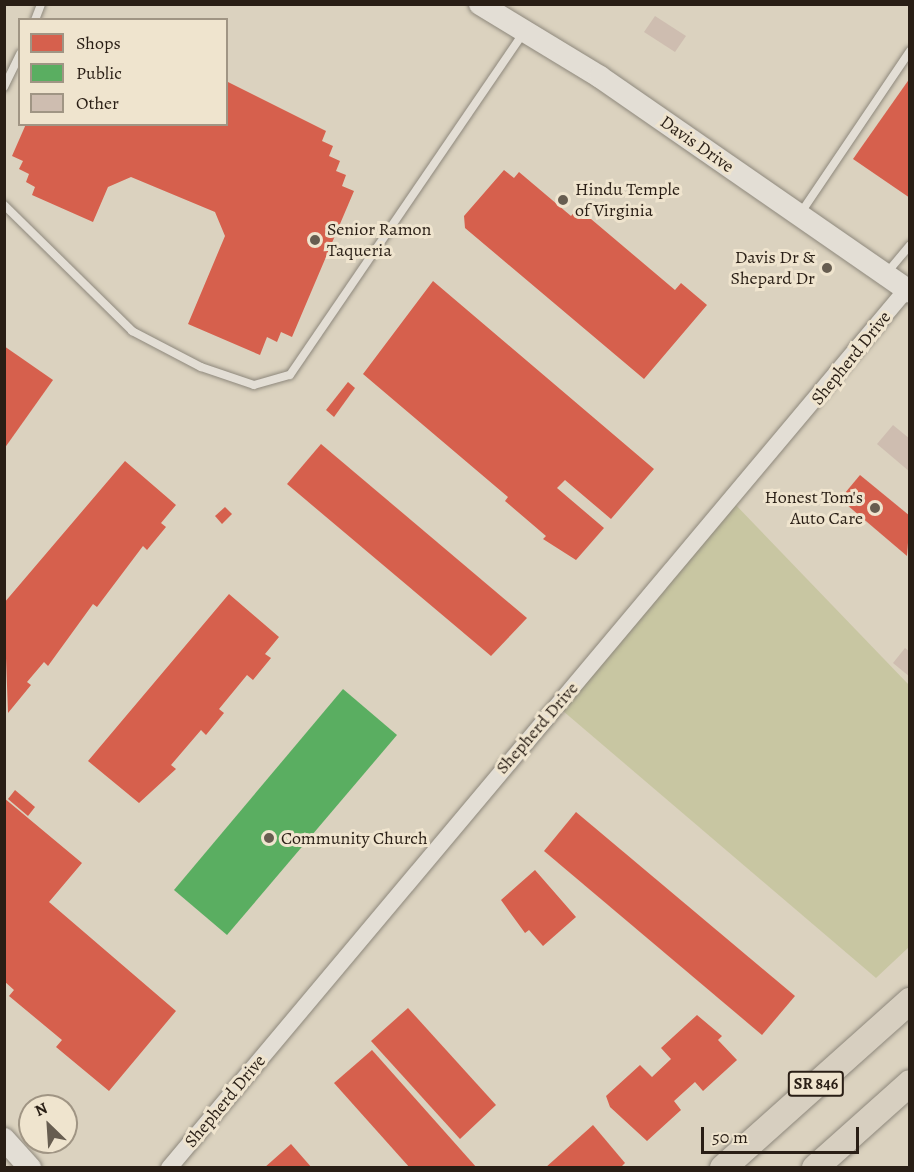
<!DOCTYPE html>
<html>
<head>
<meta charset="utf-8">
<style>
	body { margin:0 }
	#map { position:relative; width:914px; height:1172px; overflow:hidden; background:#dbd2bf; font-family:Alegreya,serif }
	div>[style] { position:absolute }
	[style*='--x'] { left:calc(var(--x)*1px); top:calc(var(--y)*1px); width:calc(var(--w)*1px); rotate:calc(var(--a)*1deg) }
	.green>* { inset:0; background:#c8c6a2 }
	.shops>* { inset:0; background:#d6604d }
	.public>* { inset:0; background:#5aae61 }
	.building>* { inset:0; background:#cebdb0 }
	.roads { filter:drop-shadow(0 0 2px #8e887c) drop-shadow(0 0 2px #8e887c) }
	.lane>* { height:8px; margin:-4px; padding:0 4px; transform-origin:4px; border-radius:4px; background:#e3ded5 }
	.street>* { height:16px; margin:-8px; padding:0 8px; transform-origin:8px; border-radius:8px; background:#e3ded5 }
	.secondary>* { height:22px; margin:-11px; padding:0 11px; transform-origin:11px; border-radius:11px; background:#e3ded5 }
	.primary>* { height:26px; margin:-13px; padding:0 13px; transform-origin:13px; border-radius:13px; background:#d7cfc0 }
	.dots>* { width:16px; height:16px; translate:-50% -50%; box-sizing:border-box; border:3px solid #efe4ce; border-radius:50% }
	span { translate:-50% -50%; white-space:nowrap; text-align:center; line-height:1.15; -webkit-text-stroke:6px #efe4ce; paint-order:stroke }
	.shield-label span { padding:2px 4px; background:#efe4ce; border:2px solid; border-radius:4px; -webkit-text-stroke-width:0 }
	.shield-label { font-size:16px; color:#291e15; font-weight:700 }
	.street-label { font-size:18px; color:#291e15 }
	.poi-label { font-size:18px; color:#291e15 }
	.left { translate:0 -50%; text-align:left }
	.right { translate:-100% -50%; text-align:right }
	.frame { position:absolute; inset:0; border:6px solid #291e15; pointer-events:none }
	.legend { position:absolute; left:18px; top:18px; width:210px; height:108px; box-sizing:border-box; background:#efe4ce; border:2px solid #a09584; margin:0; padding:8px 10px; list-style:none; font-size:18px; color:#291e15 }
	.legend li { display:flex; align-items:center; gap:12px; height:30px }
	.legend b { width:30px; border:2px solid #a09584 }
	.north { position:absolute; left:18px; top:1094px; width:60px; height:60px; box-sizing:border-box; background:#efe4ce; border:2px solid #a09584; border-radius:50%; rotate:335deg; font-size:16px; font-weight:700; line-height:24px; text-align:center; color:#291e15 }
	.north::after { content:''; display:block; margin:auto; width:21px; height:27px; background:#675d50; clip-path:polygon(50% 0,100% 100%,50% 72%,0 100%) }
	.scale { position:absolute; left:701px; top:1127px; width:158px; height:27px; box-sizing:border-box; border:3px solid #291e15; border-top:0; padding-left:8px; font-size:18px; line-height:21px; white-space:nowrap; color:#291e15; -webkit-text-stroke:4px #efe4ce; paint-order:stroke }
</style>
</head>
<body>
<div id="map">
	<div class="green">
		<i style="clip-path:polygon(732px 501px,909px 685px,909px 947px,876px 978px,556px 705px)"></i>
	</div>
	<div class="shops">
		<i style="clip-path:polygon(910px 78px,910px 198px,853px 159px)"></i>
		<i style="clip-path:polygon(226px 81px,326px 131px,322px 141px,333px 146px,329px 156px,340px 161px,336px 171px,346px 175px,342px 186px,354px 191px,292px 337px,281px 332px,277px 342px,267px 337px,260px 355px,188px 324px,225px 236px,215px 212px,131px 177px,108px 187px,93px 222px,32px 195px,35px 187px,26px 182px,29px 174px,19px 169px,23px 161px,12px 156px,26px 124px,226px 124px)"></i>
		<i style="clip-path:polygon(504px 170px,514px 178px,519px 172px,571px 216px,578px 208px,675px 290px,681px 283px,707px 305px,644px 379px,465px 228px,464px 216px)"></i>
		<i style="clip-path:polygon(433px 281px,654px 469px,611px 519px,565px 480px,557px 488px,604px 528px,576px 560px,543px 539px,546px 536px,505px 501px,508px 497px,363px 374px)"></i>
		<i style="clip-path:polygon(4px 346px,53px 380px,4px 449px)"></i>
		<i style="clip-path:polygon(348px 382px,355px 388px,334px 417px,326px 410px)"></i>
		<i style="clip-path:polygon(321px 444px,527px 618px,491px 656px,287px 484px)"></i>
		<i style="clip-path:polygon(125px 461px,176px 505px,161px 523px,166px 527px,147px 550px,143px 546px,97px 607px,93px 604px,48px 666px,44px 662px,27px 682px,31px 685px,8px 713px,4px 603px)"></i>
		<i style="clip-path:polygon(860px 475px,910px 516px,907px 556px,840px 499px)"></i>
		<i style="clip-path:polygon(225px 507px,232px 514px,222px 524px,215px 516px)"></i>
		<i style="clip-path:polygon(229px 594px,279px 637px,265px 654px,271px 658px,253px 680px,247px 675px,219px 709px,224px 713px,206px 735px,201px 730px,171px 765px,176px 769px,139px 803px,88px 761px)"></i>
		<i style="clip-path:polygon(15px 790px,35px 807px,28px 816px,8px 799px)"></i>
		<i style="clip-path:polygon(4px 798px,82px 863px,49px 902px,176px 1011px,109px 1091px,56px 1047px,62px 1040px,9px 996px,14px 990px,4px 981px)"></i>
		<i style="clip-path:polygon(576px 812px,795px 996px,762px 1035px,544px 851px)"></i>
		<i style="clip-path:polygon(535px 870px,576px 917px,543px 946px,529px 930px,525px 933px,501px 900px)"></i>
		<i style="clip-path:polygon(408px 1008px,496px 1105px,460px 1139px,371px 1041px)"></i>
		<i style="clip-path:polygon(697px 1015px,722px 1036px,718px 1040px,737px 1060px,703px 1091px,695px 1082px,674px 1101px,681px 1110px,647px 1141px,610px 1107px,606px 1096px,640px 1065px,652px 1077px,671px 1059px,661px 1048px)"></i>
		<i style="clip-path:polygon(372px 1050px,477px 1168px,410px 1168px,334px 1083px)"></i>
		<i style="clip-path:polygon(593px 1125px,625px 1163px,620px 1168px,545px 1168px)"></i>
		<i style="clip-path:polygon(291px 1144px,312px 1168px,264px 1168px)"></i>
	</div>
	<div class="public">
		<i style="clip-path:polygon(343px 689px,397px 735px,227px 935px,174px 890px)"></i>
	</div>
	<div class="building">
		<i style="clip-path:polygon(655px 16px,686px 36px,675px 52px,644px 32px)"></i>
		<i style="clip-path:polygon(893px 425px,910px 439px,910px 472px,877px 444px)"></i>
		<i style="clip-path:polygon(905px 648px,910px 652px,910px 677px,893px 663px)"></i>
	</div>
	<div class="roads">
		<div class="lane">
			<i style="--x:35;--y:20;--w:17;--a:-69"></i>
			<i style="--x:4;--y:87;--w:37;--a:-64"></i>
			<i style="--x:4;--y:205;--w:180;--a:44.5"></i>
			<i style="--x:132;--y:331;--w:78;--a:27.6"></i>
			<i style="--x:201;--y:367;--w:56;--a:18.8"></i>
			<i style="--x:254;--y:385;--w:37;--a:-16"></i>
			<i style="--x:290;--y:375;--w:414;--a:-55.7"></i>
			<i style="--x:800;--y:214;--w:197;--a:-56"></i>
			<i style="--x:885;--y:275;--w:39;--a:-50"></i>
		</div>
		<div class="street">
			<i style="--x:169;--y:1168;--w:1146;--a:-49.99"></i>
		</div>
		<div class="secondary">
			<i style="--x:480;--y:4;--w:140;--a:31.3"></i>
			<i style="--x:600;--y:77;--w:377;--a:34.7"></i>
			<i style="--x:4;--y:1139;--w:39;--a:48"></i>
		</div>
		<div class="primary">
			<i style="--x:723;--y:1168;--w:251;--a:-41.8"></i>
			<i style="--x:815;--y:1168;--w:127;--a:-41.8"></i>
		</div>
	</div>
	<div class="dots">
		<i style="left:563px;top:200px;background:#675d50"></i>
		<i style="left:315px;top:240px;background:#675d50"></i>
		<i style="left:827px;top:268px;background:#675d50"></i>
		<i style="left:875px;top:508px;background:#675d50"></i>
		<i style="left:269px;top:838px;background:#675d50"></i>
	</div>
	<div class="shield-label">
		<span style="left:816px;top:1084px">SR 846</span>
	</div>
	<div class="street-label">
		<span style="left:697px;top:144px;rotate:35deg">Davis Drive</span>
		<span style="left:851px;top:358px;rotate:-51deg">Shepherd Drive</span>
		<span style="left:537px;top:728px;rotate:-49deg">Shepherd Drive</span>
		<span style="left:225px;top:1101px;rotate:-50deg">Shepherd Drive</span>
	</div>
	<div class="poi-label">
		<span class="left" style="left:575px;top:200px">Hindu Temple<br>of Virginia</span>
		<span class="left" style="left:327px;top:240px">Senior Ramon<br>Taqueria</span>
		<span class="right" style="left:815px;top:268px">Davis Dr &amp;<br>Shepard Dr</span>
		<span class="right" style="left:863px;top:508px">Honest Tom's<br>Auto Care</span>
		<span class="left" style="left:281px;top:838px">Community Church</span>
	</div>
	<div class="frame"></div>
	<ul class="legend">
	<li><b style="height:16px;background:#d6604d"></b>Shops</li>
	<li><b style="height:16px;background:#5aae61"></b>Public</li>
	<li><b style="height:16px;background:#cebdb0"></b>Other</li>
	</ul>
	<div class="north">N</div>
	<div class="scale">50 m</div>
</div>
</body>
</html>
